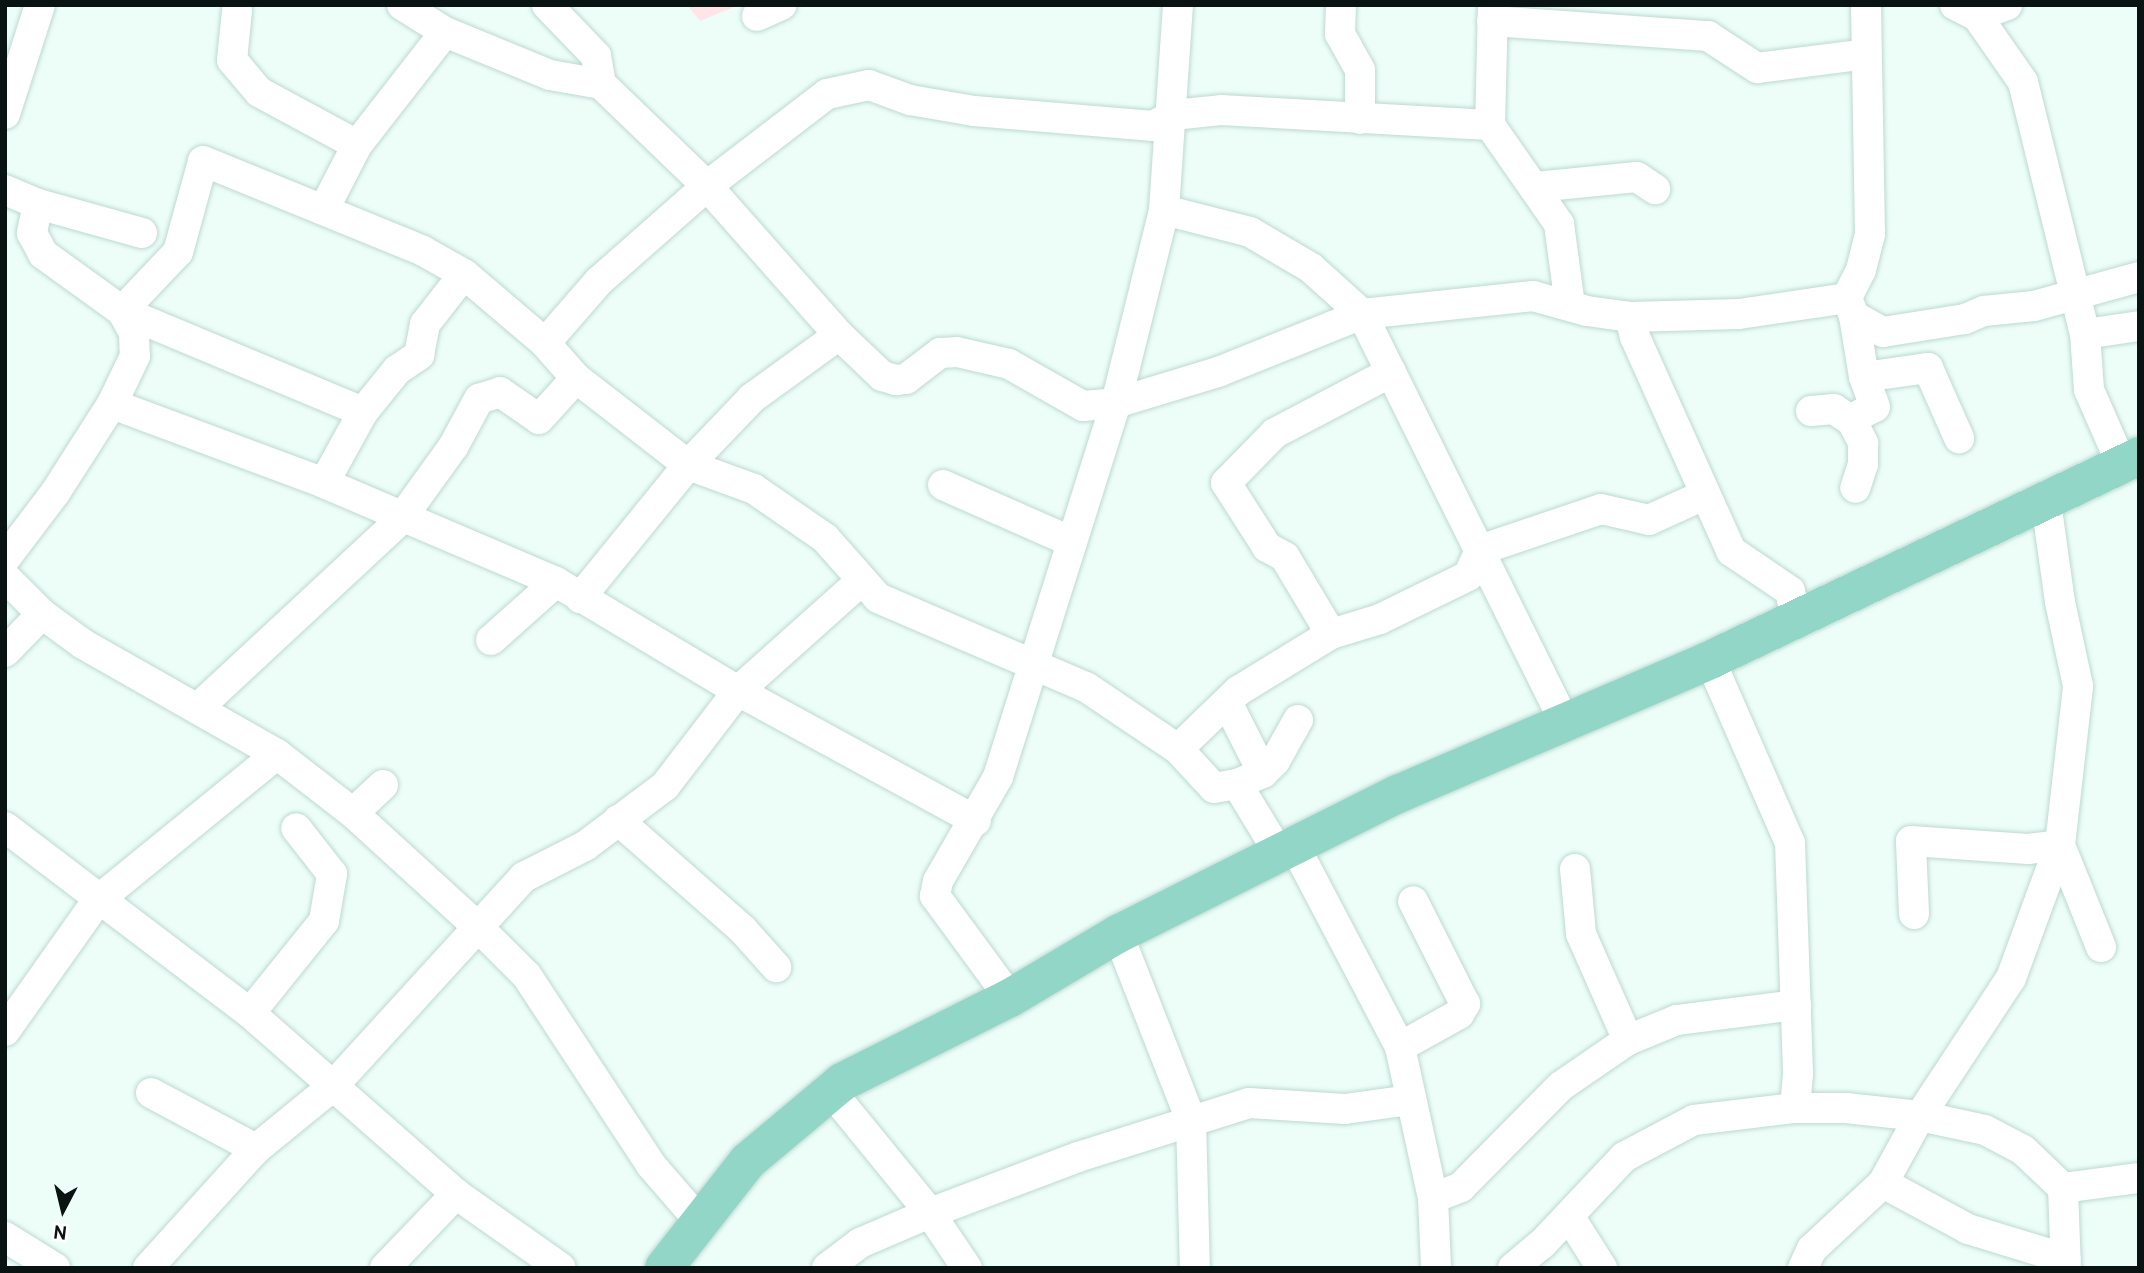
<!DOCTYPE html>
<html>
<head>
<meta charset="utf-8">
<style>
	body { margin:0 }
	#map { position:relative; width:2144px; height:1273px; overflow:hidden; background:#edfef9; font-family:Overpass,sans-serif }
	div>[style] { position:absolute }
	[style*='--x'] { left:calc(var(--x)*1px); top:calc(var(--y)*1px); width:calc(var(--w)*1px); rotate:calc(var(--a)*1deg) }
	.green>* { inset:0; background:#ffe5e7 }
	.roads { filter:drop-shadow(0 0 2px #bdd9d1) drop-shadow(0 0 2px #bdd9d1) }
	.minor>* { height:30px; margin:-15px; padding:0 15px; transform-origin:15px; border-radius:15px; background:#fff }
	.major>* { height:38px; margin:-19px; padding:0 19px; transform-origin:19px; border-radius:19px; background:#91d6c7 }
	span { translate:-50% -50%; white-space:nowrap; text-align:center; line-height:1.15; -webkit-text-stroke:5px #fff; paint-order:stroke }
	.frame { position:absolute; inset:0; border:7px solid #091311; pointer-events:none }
	.north { position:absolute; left:28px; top:1175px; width:70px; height:70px; -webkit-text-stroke:5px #fff; paint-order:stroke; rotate:187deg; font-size:19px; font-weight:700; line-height:28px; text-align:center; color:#091311 }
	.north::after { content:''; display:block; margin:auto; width:24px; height:32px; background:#091311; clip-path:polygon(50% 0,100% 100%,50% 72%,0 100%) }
</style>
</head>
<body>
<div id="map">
	<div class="green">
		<i style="clip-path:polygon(687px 5px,739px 5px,700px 21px)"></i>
	</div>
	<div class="roads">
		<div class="minor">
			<i style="--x:402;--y:5;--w:51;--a:32.1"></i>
			<i style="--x:445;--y:32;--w:113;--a:22.3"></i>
			<i style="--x:550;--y:75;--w:52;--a:10"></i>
			<i style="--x:547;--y:5;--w:71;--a:46.1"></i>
			<i style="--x:596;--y:56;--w:28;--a:80"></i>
			<i style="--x:601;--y:84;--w:147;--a:43.9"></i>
			<i style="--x:707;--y:186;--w:199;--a:48.5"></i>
			<i style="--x:839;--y:335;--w:59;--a:43.6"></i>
			<i style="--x:882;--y:376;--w:15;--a:16"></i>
			<i style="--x:896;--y:380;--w:10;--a:-6"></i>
			<i style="--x:906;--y:379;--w:43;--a:-37.4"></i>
			<i style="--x:940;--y:353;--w:17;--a:-3"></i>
			<i style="--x:957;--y:352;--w:53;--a:13"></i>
			<i style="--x:1009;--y:364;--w:85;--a:29.6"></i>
			<i style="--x:1083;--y:406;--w:33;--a:-5"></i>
			<i style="--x:1116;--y:403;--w:107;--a:-16.9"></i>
			<i style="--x:1218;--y:372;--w:155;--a:-21.9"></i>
			<i style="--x:1362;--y:314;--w:172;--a:-6"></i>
			<i style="--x:1533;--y:296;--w:56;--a:15.5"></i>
			<i style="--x:1587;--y:311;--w:43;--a:7.9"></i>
			<i style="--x:1630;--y:317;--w:109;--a:-1.6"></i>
			<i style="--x:1739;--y:314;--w:109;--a:-8.4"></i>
			<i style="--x:1341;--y:5;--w:29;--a:92"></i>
			<i style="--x:1340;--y:34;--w:41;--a:60.9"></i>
			<i style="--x:1360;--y:70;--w:49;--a:90"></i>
			<i style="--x:1493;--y:5;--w:120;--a:91.4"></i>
			<i style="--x:1490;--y:125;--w:121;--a:55.1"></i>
			<i style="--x:1559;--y:224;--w:82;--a:82.3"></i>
			<i style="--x:1866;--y:5;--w:229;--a:89"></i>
			<i style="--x:1870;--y:234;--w:37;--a:104"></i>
			<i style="--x:1861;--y:270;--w:31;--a:117"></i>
			<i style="--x:1847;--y:298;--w:19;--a:69"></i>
			<i style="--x:1854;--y:316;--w:33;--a:29"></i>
			<i style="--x:1883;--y:332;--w:83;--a:-9"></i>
			<i style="--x:1965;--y:319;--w:21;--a:-23"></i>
			<i style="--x:1984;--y:311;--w:50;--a:-5.7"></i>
			<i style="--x:2034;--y:306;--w:109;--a:-15.4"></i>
			<i style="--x:1955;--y:5;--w:25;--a:27"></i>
			<i style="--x:1977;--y:16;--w:80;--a:55.1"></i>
			<i style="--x:2023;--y:82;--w:260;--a:76.2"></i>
			<i style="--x:2085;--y:334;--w:56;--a:85.9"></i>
			<i style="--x:2089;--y:390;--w:80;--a:66.3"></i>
			<i style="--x:237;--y:11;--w:49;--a:95.8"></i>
			<i style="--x:232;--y:60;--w:42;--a:49.8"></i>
			<i style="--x:259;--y:92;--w:111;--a:28.4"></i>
			<i style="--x:757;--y:16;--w:27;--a:-24"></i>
			<i style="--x:1977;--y:16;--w:32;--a:-20"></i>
			<i style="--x:1492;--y:21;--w:217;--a:4"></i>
			<i style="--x:1708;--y:36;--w:59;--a:33.1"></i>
			<i style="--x:1757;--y:68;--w:110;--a:-7.3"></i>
			<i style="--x:5;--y:114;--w:114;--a:-72.2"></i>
			<i style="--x:1536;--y:187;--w:101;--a:-5.7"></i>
			<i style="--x:1637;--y:177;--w:22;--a:34"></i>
			<i style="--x:5;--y:190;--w:36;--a:23"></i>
			<i style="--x:38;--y:204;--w:108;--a:15.6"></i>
			<i style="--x:38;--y:204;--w:30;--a:102"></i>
			<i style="--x:32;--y:233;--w:24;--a:62"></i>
			<i style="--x:43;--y:254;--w:97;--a:35.8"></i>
			<i style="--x:122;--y:311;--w:25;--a:61"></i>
			<i style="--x:134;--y:333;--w:23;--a:88"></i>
			<i style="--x:135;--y:356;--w:53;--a:115.6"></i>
			<i style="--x:324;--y:209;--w:72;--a:-62.7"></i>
			<i style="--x:357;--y:145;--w:143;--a:-52.1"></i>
			<i style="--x:1164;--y:210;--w:89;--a:14.3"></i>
			<i style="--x:1250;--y:232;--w:71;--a:30.5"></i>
			<i style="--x:1311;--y:268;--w:69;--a:42"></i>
			<i style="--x:1362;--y:314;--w:459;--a:63.6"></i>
			<i style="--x:1854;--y:316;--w:62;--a:80.7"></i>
			<i style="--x:1864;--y:377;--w:65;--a:-8"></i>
			<i style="--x:1928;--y:368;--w:77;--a:66.1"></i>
			<i style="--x:1630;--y:317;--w:21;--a:76"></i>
			<i style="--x:1635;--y:337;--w:235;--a:65.8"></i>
			<i style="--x:1731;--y:551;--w:71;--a:34.1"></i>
			<i style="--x:1790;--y:591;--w:29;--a:78"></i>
			<i style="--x:2085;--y:334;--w:55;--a:-8.4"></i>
			<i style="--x:545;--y:343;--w:82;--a:-48.9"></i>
			<i style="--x:599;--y:281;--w:144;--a:-41.3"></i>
			<i style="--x:707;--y:186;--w:151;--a:-37.5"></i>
			<i style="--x:827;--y:94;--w:43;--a:-12.1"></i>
			<i style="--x:869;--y:85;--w:44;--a:20.1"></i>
			<i style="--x:910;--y:100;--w:65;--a:9.8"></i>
			<i style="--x:974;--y:111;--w:180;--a:4.8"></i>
			<i style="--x:1153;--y:126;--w:23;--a:-29"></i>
			<i style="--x:1173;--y:115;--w:48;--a:-5.9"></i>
			<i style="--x:1221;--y:110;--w:269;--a:3.2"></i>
			<i style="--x:1811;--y:411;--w:23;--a:-5"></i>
			<i style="--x:1834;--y:409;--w:22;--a:34"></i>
			<i style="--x:1852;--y:421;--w:25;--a:63"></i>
			<i style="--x:1863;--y:443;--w:21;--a:90"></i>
			<i style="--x:1863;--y:464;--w:25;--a:108"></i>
			<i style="--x:363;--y:412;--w:54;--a:-51"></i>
			<i style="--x:397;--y:370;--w:27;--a:-34"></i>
			<i style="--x:419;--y:355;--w:32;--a:-79"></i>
			<i style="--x:425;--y:324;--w:63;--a:-52"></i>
			<i style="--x:1855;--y:426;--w:9;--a:-90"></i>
			<i style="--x:1855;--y:417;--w:22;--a:-27"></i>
			<i style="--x:1875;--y:407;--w:32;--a:-110"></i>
			<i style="--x:324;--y:483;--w:81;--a:-61.2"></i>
			<i style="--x:363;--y:412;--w:261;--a:-157.3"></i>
			<i style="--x:122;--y:311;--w:81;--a:-46.5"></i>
			<i style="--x:178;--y:252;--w:94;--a:-74.6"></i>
			<i style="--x:203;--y:161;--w:238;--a:22.2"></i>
			<i style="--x:423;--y:251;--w:47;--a:29.3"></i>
			<i style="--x:464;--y:274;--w:106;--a:40.4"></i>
			<i style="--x:545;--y:343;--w:47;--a:48.5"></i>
			<i style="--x:576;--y:378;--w:142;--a:37.8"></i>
			<i style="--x:688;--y:465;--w:70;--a:20"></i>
			<i style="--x:754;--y:489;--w:86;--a:34.6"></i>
			<i style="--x:825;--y:538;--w:80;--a:48.5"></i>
			<i style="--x:878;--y:598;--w:226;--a:23.2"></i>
			<i style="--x:1086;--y:687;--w:111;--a:34"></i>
			<i style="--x:1178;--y:749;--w:53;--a:47.3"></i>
			<i style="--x:1214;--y:788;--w:23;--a:-10"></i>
			<i style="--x:1237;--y:784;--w:81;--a:58.7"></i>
			<i style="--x:943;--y:485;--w:141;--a:23.8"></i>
			<i style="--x:5;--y:559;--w:83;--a:-52.9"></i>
			<i style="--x:55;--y:493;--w:106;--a:-57.4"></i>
			<i style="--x:112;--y:404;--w:226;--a:20.4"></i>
			<i style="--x:324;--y:483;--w:252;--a:23.1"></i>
			<i style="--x:556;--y:582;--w:212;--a:30.9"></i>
			<i style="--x:738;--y:691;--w:271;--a:28.6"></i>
			<i style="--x:5;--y:577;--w:52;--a:45"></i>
			<i style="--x:42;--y:614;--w:51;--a:36.2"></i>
			<i style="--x:83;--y:644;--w:223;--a:29.6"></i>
			<i style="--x:277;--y:754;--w:96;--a:37.8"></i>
			<i style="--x:353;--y:813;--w:172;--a:42.4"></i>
			<i style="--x:480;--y:929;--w:66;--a:45"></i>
			<i style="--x:527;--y:976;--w:226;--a:56.7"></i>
			<i style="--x:651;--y:1165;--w:77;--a:49.2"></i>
			<i style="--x:580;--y:598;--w:171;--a:-50.9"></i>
			<i style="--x:688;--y:465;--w:93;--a:-46.3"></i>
			<i style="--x:752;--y:398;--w:107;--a:-35.9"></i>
			<i style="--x:1331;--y:634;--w:90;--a:-120.9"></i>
			<i style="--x:1285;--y:557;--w:21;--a:-151"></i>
			<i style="--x:1267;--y:547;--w:76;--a:-122.6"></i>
			<i style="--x:1226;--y:483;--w:70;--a:-45.6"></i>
			<i style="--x:1275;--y:433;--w:131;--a:-27.7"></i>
			<i style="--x:491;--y:640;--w:87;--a:-41.7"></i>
			<i style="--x:5;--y:652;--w:53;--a:-45.8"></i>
			<i style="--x:1710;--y:660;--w:200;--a:66.4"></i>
			<i style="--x:1790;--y:843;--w:231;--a:88"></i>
			<i style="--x:1798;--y:1074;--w:34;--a:95"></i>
			<i style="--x:1228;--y:704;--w:77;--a:63.1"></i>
			<i style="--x:199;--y:707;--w:276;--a:-42.9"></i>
			<i style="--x:401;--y:519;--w:89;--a:-54.2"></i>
			<i style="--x:453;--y:447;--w:55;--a:-61.6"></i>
			<i style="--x:479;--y:399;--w:22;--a:-18"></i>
			<i style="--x:500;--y:392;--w:47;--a:34.7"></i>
			<i style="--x:539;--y:419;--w:55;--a:-47.9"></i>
			<i style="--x:1178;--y:749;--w:83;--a:-44"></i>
			<i style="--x:1238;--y:691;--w:109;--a:-31.5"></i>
			<i style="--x:1331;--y:634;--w:51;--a:-17"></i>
			<i style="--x:1380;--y:619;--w:98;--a:-26"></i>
			<i style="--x:1468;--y:576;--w:29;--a:-65"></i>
			<i style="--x:1480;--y:550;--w:128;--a:-18.7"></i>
			<i style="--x:1601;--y:509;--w:49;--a:12.9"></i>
			<i style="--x:1649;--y:520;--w:60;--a:-24.4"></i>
			<i style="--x:1237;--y:784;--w:28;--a:-23"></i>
			<i style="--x:1263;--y:773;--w:17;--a:-45"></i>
			<i style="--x:1275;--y:761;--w:47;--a:-60.7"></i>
			<i style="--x:353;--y:813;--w:41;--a:-43"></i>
			<i style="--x:618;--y:820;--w:167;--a:41.3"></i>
			<i style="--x:743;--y:930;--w:50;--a:48.3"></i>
			<i style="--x:5;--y:827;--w:308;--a:37.2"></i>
			<i style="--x:250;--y:1013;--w:274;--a:41.3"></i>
			<i style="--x:456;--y:1194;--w:128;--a:35.2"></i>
			<i style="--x:1294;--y:845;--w:228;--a:62.3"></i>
			<i style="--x:1400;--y:1047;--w:155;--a:77.7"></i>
			<i style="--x:1433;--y:1198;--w:70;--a:87.5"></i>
			<i style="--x:1575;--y:869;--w:65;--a:84.7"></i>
			<i style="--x:1581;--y:934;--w:116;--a:66.1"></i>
			<i style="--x:1914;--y:914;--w:73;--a:-92.4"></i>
			<i style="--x:1911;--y:841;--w:117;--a:3.9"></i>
			<i style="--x:2028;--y:849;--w:32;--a:-7"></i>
			<i style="--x:2060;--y:845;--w:110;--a:68.1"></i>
			<i style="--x:1118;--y:934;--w:200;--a:68.6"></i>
			<i style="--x:1191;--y:1120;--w:148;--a:88.5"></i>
			<i style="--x:1010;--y:998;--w:127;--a:-126.3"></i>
			<i style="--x:935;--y:896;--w:15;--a:-79"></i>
			<i style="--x:938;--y:881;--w:120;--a:-60"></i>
			<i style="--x:998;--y:777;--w:392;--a:-72.5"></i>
			<i style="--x:1116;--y:403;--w:199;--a:-76"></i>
			<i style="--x:1164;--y:210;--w:205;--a:-86.1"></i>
			<i style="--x:250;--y:1013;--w:118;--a:-51.2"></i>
			<i style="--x:324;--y:921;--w:48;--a:-80.3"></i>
			<i style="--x:332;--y:874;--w:58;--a:-128"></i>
			<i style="--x:5;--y:1031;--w:159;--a:-54.7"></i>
			<i style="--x:97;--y:901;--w:232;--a:-39.2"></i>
			<i style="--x:1400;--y:1047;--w:68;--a:-29.2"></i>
			<i style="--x:1459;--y:1014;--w:12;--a:-59"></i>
			<i style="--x:1465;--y:1004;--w:115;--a:-116.8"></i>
			<i style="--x:829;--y:1089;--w:160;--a:50.8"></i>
			<i style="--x:930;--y:1213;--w:66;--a:56.1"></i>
			<i style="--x:151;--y:1093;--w:119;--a:28.1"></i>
			<i style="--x:1883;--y:1183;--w:97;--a:28.4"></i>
			<i style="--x:1968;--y:1229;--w:102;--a:17"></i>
			<i style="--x:2063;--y:1188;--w:77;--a:-7.5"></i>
			<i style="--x:1433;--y:1198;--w:30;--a:-21"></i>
			<i style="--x:1461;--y:1187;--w:142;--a:-45.3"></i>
			<i style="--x:1561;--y:1086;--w:81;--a:-34.5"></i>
			<i style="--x:1628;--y:1040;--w:53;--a:-22.2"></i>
			<i style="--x:1677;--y:1020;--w:120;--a:-7.2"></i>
			<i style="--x:1569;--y:1216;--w:62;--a:57.6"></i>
			<i style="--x:5;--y:1237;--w:59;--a:31.8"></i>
			<i style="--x:148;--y:1268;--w:161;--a:-47.8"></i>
			<i style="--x:256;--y:1149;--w:99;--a:-39.3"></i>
			<i style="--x:333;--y:1086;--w:283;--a:-47.6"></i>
			<i style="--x:524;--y:877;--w:68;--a:-26.9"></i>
			<i style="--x:585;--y:846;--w:100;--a:-36.9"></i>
			<i style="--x:665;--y:786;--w:120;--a:-52.5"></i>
			<i style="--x:738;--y:691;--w:166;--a:-41.8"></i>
			<i style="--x:385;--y:1268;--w:103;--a:-46.2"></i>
			<i style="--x:827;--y:1268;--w:41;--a:-37.1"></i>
			<i style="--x:860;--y:1243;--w:76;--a:-23.2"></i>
			<i style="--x:930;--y:1213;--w:158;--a:-20.7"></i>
			<i style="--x:1078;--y:1157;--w:179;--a:-17.5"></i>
			<i style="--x:1249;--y:1103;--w:96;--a:3.6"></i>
			<i style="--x:1345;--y:1109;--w:67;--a:-7.8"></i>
			<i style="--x:1513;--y:1268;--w:38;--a:-40"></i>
			<i style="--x:1542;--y:1244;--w:120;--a:-46.7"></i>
			<i style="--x:1624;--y:1157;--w:79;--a:-27.9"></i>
			<i style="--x:1694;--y:1120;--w:102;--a:-6.8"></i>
			<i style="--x:1795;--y:1108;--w:51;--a:0"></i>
			<i style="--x:1846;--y:1108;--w:74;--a:6.2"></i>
			<i style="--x:1920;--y:1116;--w:66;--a:12.2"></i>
			<i style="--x:1985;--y:1130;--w:43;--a:27.8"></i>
			<i style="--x:2023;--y:1150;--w:55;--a:43.5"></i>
			<i style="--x:2063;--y:1188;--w:80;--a:87.9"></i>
			<i style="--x:1803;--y:1268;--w:21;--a:-65"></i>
			<i style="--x:1812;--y:1249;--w:97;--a:-42.9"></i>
			<i style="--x:1883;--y:1183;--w:77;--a:-61.1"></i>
			<i style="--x:1920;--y:1116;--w:165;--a:-56.6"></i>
			<i style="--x:2011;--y:978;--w:142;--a:-69.8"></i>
			<i style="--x:2060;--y:845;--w:160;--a:-83.5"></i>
			<i style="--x:2078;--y:686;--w:86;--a:-102.1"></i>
			<i style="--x:2060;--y:602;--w:101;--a:-98"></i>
		</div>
		<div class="major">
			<i style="--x:664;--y:1268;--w:136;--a:-51.9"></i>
			<i style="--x:748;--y:1161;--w:123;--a:-40"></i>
			<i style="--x:842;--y:1082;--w:188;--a:-26.6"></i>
			<i style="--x:1010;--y:998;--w:126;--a:-30.7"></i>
			<i style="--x:1118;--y:934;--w:313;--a:-26.6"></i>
			<i style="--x:1398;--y:794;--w:340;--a:-23.2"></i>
			<i style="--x:1710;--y:660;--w:475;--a:-25.4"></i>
		</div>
	</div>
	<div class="frame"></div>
	<div class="north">N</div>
</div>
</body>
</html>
